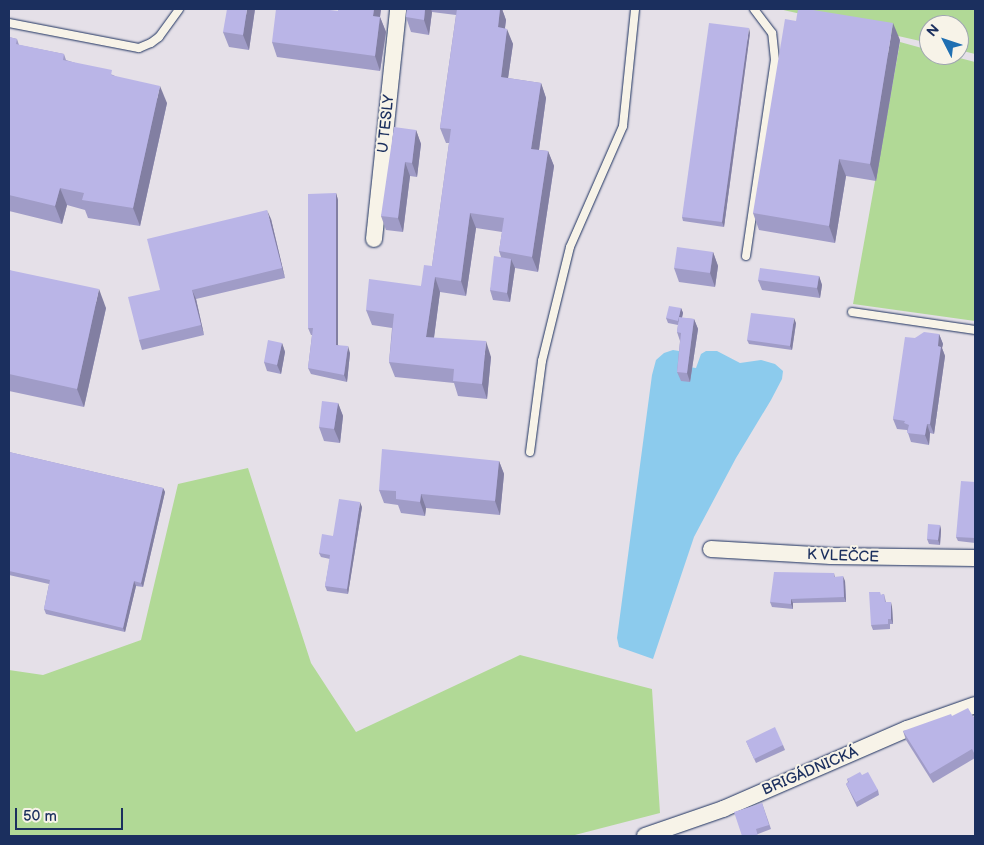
<!DOCTYPE html>
<html>
<head>
<meta charset="utf-8">
<style>
	body { margin:0 }
	#map { position:relative; width:984px; height:845px; overflow:hidden; background:#e5e0e8; font-family:"Balsamiq Sans",sans-serif }
	div>[style] { position:absolute }
	[style*='--x'] { left:calc(var(--x)*1px); top:calc(var(--y)*1px); width:calc(var(--w)*1px); rotate:calc(var(--a)*1deg) }
	.green>* { inset:0; background:#b1d996 }
	.water>* { inset:0; background:#8ccbed }
	.roads { filter:drop-shadow(0 0 1px #1b2f5e) drop-shadow(0 0 1px #1b2f5e) }
	.service>* { height:8px; margin:-4px; padding:0 4px; transform-origin:4px; border-radius:4px; background:#f7f3e8 }
	.minor>* { height:16px; margin:-8px; padding:0 8px; transform-origin:8px; border-radius:8px; background:#f7f3e8 }
	.wall>* { inset:0; background:#a09cc7 }
	.shaded-wall>* { inset:0; background:#827fa2 }
	.building>* { inset:0; background:#bab5e7 }
	span { translate:-50% -50%; white-space:nowrap; text-align:center; line-height:1.15; -webkit-text-stroke:4px #f7f3e8; paint-order:stroke }
	.street-label { font-size:15px; color:#1b2f5e }
	.frame { position:absolute; inset:0; border:10px solid #1b2f5e; pointer-events:none }
	.north { position:absolute; left:919px; top:15px; width:50px; height:50px; box-sizing:border-box; background:#f7f3e8; border:1px solid #9fa5b1; border-radius:50%; rotate:311deg; font-size:14px; font-weight:700; line-height:20px; text-align:center; color:#1b2f5e }
	.north::after { content:''; display:block; margin:auto; width:18px; height:22px; background:#1f6fb2; clip-path:polygon(50% 0,100% 100%,50% 72%,0 100%) }
	.scale { position:absolute; left:15px; top:808px; width:108px; height:22px; box-sizing:border-box; border:2px solid #1b2f5e; border-top:0; padding-left:6px; font-size:15px; line-height:18px; white-space:nowrap; color:#1b2f5e; -webkit-text-stroke:4px #f7f3e8; paint-order:stroke }
</style>
</head>
<body>
<div id="map">
	<div class="green">
		<i style="clip-path:polygon(779px 9px,975px 9px,975px 54px,959px 50px,959px 25px,929px 25px,929px 43px)"></i>
		<i style="clip-path:polygon(900px 42px,929px 50px,929px 55px,948px 55px,975px 62px,975px 321px,853px 304px)"></i>
		<i style="clip-path:polygon(248px 468px,311px 663px,356px 732px,520px 655px,652px 689px,660px 813px,571px 836px,9px 836px,9px 670px,43px 675px,141px 640px,178px 484px)"></i>
	</div>
	<div class="water">
		<i style="clip-path:polygon(673px 350px,679px 351px,681px 366px,696px 368px,701px 354px,706px 351px,717px 351px,740px 363px,761px 360px,775px 364px,783px 371px,782px 379px,771px 400px,736px 458px,694px 537px,653px 659px,619px 647px,617px 638px,652px 375px,656px 360px,664px 353px)"></i>
	</div>
	<div class="roads">
		<div class="service">
			<i style="--x:9;--y:23;--w:132;--a:10.9"></i>
			<i style="--x:139;--y:48;--w:13;--a:-23"></i>
			<i style="--x:151;--y:43;--w:10;--a:-37"></i>
			<i style="--x:159;--y:37;--w:34;--a:-54"></i>
			<i style="--x:746;--y:256;--w:198;--a:-81.6"></i>
			<i style="--x:775;--y:60;--w:27;--a:-96"></i>
			<i style="--x:772;--y:33;--w:30;--a:-127"></i>
			<i style="--x:852;--y:312;--w:124;--a:8.3"></i>
			<i style="--x:530;--y:452;--w:92;--a:-82.5"></i>
			<i style="--x:542;--y:361;--w:117;--a:-76.2"></i>
			<i style="--x:570;--y:247;--w:132;--a:-66.3"></i>
			<i style="--x:623;--y:126;--w:118;--a:-84.1"></i>
		</div>
		<div class="minor">
			<i style="--x:374;--y:239;--w:231;--a:-84"></i>
			<i style="--x:711;--y:549;--w:120;--a:3.3"></i>
			<i style="--x:831;--y:556;--w:144;--a:0.8"></i>
			<i style="--x:645;--y:836;--w:83;--a:-19.1"></i>
			<i style="--x:723;--y:809;--w:201;--a:-23.5"></i>
			<i style="--x:907;--y:729;--w:72;--a:-19.4"></i>
		</div>
	</div>
	<div class="wall">
		<i style="clip-path:polygon(255px 9px,249px 50px,229px 47px,223px 32px)"></i>
		<i style="clip-path:polygon(338px 9px,381px 9px,380px 17px,386px 32px,380px 71px,277px 57px,272px 42px,338px 11px)"></i>
		<i style="clip-path:polygon(407px 9px,502px 9px,506px 20px,505px 28px,513px 44px,508px 78px,541px 83px,546px 98px,539px 150px,548px 151px,554px 166px,538px 272px,515px 268px,510px 302px,493px 300px,490px 290px,501px 257px,499px 251px,502px 232px,476px 228px,466px 296px,440px 292px,434px 338px,491px 357px,487px 399px,458px 396px,454px 383px,395px 377px,389px 362px,392px 328px,372px 325px,366px 310px,421px 286px,432px 266px,449px 143px,446px 143px,440px 128px,456px 15px,432px 12px,429px 35px,411px 32px,406px 17px)"></i>
		<i style="clip-path:polygon(750px 33px,724px 227px,683px 221px,682px 217px)"></i>
		<i style="clip-path:polygon(9px 37px,17px 39px,19px 45px,64px 54px,66px 60px,113px 75px,167px 103px,140px 226px,88px 218px,85px 210px,67px 205px,62px 224px,9px 211px)"></i>
		<i style="clip-path:polygon(900px 40px,876px 181px,846px 176px,835px 243px,759px 230px,753px 213px)"></i>
		<i style="clip-path:polygon(416px 130px,421px 144px,417px 177px,410px 176px,403px 232px,386px 230px,381px 216px)"></i>
		<i style="clip-path:polygon(336px 193px,338px 200px,338px 345px,350px 353px,347px 382px,311px 374px,308px 368px,312px 335px,311px 335px,308px 328px)"></i>
		<i style="clip-path:polygon(271px 219px,285px 278px,196px 299px,204px 335px,142px 350px,139px 340px,160px 290px)"></i>
		<i style="clip-path:polygon(713px 252px,718px 266px,715px 287px,679px 282px,674px 268px)"></i>
		<i style="clip-path:polygon(9px 270px,106px 308px,84px 407px,9px 391px)"></i>
		<i style="clip-path:polygon(819px 276px,822px 285px,820px 298px,762px 290px,758px 280px)"></i>
		<i style="clip-path:polygon(681px 308px,683px 313px,682px 318px,694px 319px,698px 329px,690px 382px,681px 381px,677px 372px,680px 341px,677px 332px,678px 325px,668px 323px,666px 318px)"></i>
		<i style="clip-path:polygon(796px 323px,792px 350px,749px 344px,747px 340px)"></i>
		<i style="clip-path:polygon(939px 334px,943px 344px,942px 348px,945px 356px,934px 434px,930px 433px,929px 445px,911px 442px,907px 430px,897px 429px,893px 419px,915px 338px)"></i>
		<i style="clip-path:polygon(282px 343px,285px 352px,281px 374px,267px 371px,264px 362px)"></i>
		<i style="clip-path:polygon(338px 403px,343px 416px,340px 443px,324px 441px,319px 427px)"></i>
		<i style="clip-path:polygon(9px 452px,163px 488px,165px 492px,143px 587px,136px 586px,125px 632px,46px 614px,44px 609px,49px 584px,9px 575px)"></i>
		<i style="clip-path:polygon(499px 461px,504px 474px,500px 515px,426px 508px,425px 516px,401px 513px,398px 505px,384px 503px,379px 490px)"></i>
		<i style="clip-path:polygon(975px 482px,975px 543px,958px 541px,956px 537px)"></i>
		<i style="clip-path:polygon(362px 507px,348px 594px,327px 591px,325px 586px,330px 559px,321px 557px,319px 553px,333px 536px)"></i>
		<i style="clip-path:polygon(940px 525px,941px 530px,940px 545px,929px 544px,927px 539px)"></i>
		<i style="clip-path:polygon(834px 573px,835px 577px,845px 581px,846px 602px,793px 603px,793px 609px,772px 607px,770px 602px)"></i>
		<i style="clip-path:polygon(884px 594px,886px 602px,892px 607px,893px 624px,890px 624px,890px 629px,873px 630px,871px 625px,881px 595px)"></i>
		<i style="clip-path:polygon(975px 717px,975px 758px,933px 783px,906px 740px,903px 731px)"></i>
		<i style="clip-path:polygon(746px 741px,783px 745px,785px 750px,756px 763px)"></i>
		<i style="clip-path:polygon(862px 775px,878px 790px,879px 795px,857px 807px,846px 784px,848px 782px,847px 779px)"></i>
		<i style="clip-path:polygon(762px 803px,771px 829px,758px 834px,742px 836px)"></i>
	</div>
	<div class="shaded-wall">
		<i style="clip-path:polygon(247px 9px,255px 9px,249px 50px,243px 35px)"></i>
		<i style="clip-path:polygon(374px 9px,381px 9px,378px 31px,373px 16px)"></i>
		<i style="clip-path:polygon(425px 9px,431px 9px,432px 12px,429px 35px,424px 20px)"></i>
		<i style="clip-path:polygon(500px 9px,502px 9px,506px 20px,503px 42px,498px 27px)"></i>
		<i style="clip-path:polygon(380px 17px,386px 32px,380px 71px,375px 56px)"></i>
		<i style="clip-path:polygon(893px 23px,900px 40px,876px 181px,870px 164px)"></i>
		<i style="clip-path:polygon(749px 28px,750px 33px,724px 227px,722px 222px)"></i>
		<i style="clip-path:polygon(507px 29px,513px 44px,506px 92px,501px 77px)"></i>
		<i style="clip-path:polygon(541px 83px,546px 98px,537px 164px,531px 149px)"></i>
		<i style="clip-path:polygon(160px 86px,167px 103px,140px 226px,133px 208px)"></i>
		<i style="clip-path:polygon(416px 130px,421px 144px,417px 177px,412px 163px)"></i>
		<i style="clip-path:polygon(548px 151px,554px 166px,538px 272px,532px 257px)"></i>
		<i style="clip-path:polygon(839px 159px,846px 176px,835px 243px,829px 226px)"></i>
		<i style="clip-path:polygon(405px 162px,410px 176px,403px 232px,398px 218px)"></i>
		<i style="clip-path:polygon(60px 188px,67px 205px,62px 224px,55px 206px)"></i>
		<i style="clip-path:polygon(336px 193px,338px 200px,338px 352px,336px 345px)"></i>
		<i style="clip-path:polygon(267px 210px,271px 219px,285px 278px,282px 268px)"></i>
		<i style="clip-path:polygon(470px 213px,476px 228px,466px 296px,461px 281px)"></i>
		<i style="clip-path:polygon(713px 252px,718px 266px,715px 287px,710px 273px)"></i>
		<i style="clip-path:polygon(511px 259px,515px 268px,510px 302px,507px 293px)"></i>
		<i style="clip-path:polygon(819px 276px,822px 285px,820px 298px,817px 288px)"></i>
		<i style="clip-path:polygon(435px 277px,440px 292px,432px 352px,426px 337px)"></i>
		<i style="clip-path:polygon(99px 289px,106px 308px,84px 407px,77px 389px)"></i>
		<i style="clip-path:polygon(192px 290px,196px 299px,204px 335px,201px 325px)"></i>
		<i style="clip-path:polygon(681px 308px,683px 313px,680px 325px,678px 321px)"></i>
		<i style="clip-path:polygon(794px 318px,796px 323px,792px 350px,790px 346px)"></i>
		<i style="clip-path:polygon(694px 319px,698px 329px,690px 382px,687px 373px)"></i>
		<i style="clip-path:polygon(939px 334px,943px 344px,942px 348px,945px 356px,934px 434px,930px 424px)"></i>
		<i style="clip-path:polygon(486px 341px,491px 357px,487px 399px,482px 384px)"></i>
		<i style="clip-path:polygon(282px 343px,285px 352px,281px 374px,277px 365px)"></i>
		<i style="clip-path:polygon(348px 346px,350px 353px,347px 382px,344px 375px)"></i>
		<i style="clip-path:polygon(338px 403px,343px 416px,340px 443px,334px 429px)"></i>
		<i style="clip-path:polygon(927px 424px,930px 433px,929px 445px,925px 435px)"></i>
		<i style="clip-path:polygon(499px 461px,504px 474px,500px 515px,495px 501px)"></i>
		<i style="clip-path:polygon(163px 488px,165px 492px,143px 587px,141px 583px)"></i>
		<i style="clip-path:polygon(421px 494px,426px 508px,425px 516px,420px 502px)"></i>
		<i style="clip-path:polygon(360px 502px,362px 507px,348px 594px,347px 589px)"></i>
		<i style="clip-path:polygon(940px 525px,941px 530px,940px 545px,938px 540px)"></i>
		<i style="clip-path:polygon(843px 576px,845px 581px,846px 602px,844px 597px)"></i>
		<i style="clip-path:polygon(134px 581px,136px 586px,125px 632px,123px 628px)"></i>
		<i style="clip-path:polygon(791px 599px,793px 603px,793px 609px,791px 604px)"></i>
		<i style="clip-path:polygon(891px 602px,892px 607px,893px 624px,891px 619px)"></i>
	</div>
	<div class="building">
		<i style="clip-path:polygon(227px 9px,247px 9px,243px 35px,223px 32px)"></i>
		<i style="clip-path:polygon(276px 9px,322px 9px,338px 11px,338px 9px,374px 9px,373px 16px,380px 17px,375px 56px,272px 42px)"></i>
		<i style="clip-path:polygon(407px 9px,425px 9px,424px 20px,406px 17px)"></i>
		<i style="clip-path:polygon(457px 9px,500px 9px,498px 27px,507px 29px,501px 77px,541px 83px,531px 149px,548px 151px,532px 257px,499px 251px,504px 218px,470px 213px,461px 281px,435px 277px,426px 337px,486px 341px,482px 384px,453px 381px,454px 369px,389px 362px,394px 314px,366px 310px,369px 279px,421px 286px,424px 265px,432px 266px,451px 129px,440px 128px)"></i>
		<i style="clip-path:polygon(798px 9px,807px 9px,893px 23px,870px 164px,839px 159px,829px 226px,753px 213px,785px 19px,796px 21px)"></i>
		<i style="clip-path:polygon(709px 23px,749px 28px,722px 222px,682px 217px)"></i>
		<i style="clip-path:polygon(9px 37px,17px 39px,16px 44px,64px 54px,63px 60px,112px 70px,111px 75px,160px 86px,133px 208px,82px 200px,84px 193px,60px 188px,55px 206px,9px 195px)"></i>
		<i style="clip-path:polygon(394px 127px,416px 130px,412px 163px,405px 162px,398px 218px,381px 216px)"></i>
		<i style="clip-path:polygon(336px 193px,336px 345px,348px 346px,344px 375px,308px 368px,313px 328px,308px 328px,308px 194px)"></i>
		<i style="clip-path:polygon(267px 210px,282px 268px,192px 290px,201px 325px,139px 340px,128px 297px,160px 290px,147px 239px)"></i>
		<i style="clip-path:polygon(677px 247px,713px 252px,710px 273px,674px 268px)"></i>
		<i style="clip-path:polygon(494px 256px,511px 259px,507px 293px,490px 290px)"></i>
		<i style="clip-path:polygon(760px 268px,819px 276px,817px 288px,758px 280px)"></i>
		<i style="clip-path:polygon(9px 270px,99px 289px,77px 389px,9px 374px)"></i>
		<i style="clip-path:polygon(669px 306px,681px 308px,678px 321px,666px 318px)"></i>
		<i style="clip-path:polygon(751px 313px,794px 318px,790px 346px,747px 340px)"></i>
		<i style="clip-path:polygon(679px 317px,694px 319px,687px 373px,677px 372px,681px 333px,677px 332px)"></i>
		<i style="clip-path:polygon(924px 332px,939px 334px,938px 346px,941px 347px,930px 424px,927px 424px,925px 435px,907px 433px,909px 425px,904px 423px,905px 421px,893px 419px,905px 337px,915px 338px)"></i>
		<i style="clip-path:polygon(268px 340px,282px 343px,277px 365px,264px 362px)"></i>
		<i style="clip-path:polygon(322px 401px,338px 403px,334px 429px,319px 427px)"></i>
		<i style="clip-path:polygon(382px 449px,499px 461px,495px 501px,421px 494px,420px 502px,396px 499px,396px 491px,379px 490px)"></i>
		<i style="clip-path:polygon(9px 452px,163px 488px,141px 583px,134px 581px,123px 628px,44px 609px,50px 580px,9px 571px)"></i>
		<i style="clip-path:polygon(961px 481px,975px 482px,975px 538px,956px 537px)"></i>
		<i style="clip-path:polygon(339px 499px,360px 502px,347px 589px,325px 586px,330px 555px,319px 553px,322px 534px,333px 536px)"></i>
		<i style="clip-path:polygon(928px 524px,940px 525px,938px 540px,927px 539px)"></i>
		<i style="clip-path:polygon(774px 572px,834px 573px,834px 577px,843px 576px,844px 597px,791px 599px,791px 604px,770px 602px)"></i>
		<i style="clip-path:polygon(869px 592px,880px 592px,881px 595px,884px 594px,885px 602px,891px 602px,891px 619px,888px 619px,888px 624px,871px 625px)"></i>
		<i style="clip-path:polygon(968px 708px,974px 718px,975px 717px,975px 755px,972px 749px,930px 774px,903px 731px,951px 714px,952px 716px)"></i>
		<i style="clip-path:polygon(775px 727px,783px 745px,754px 759px,746px 741px)"></i>
		<i style="clip-path:polygon(860px 772px,862px 775px,868px 772px,878px 790px,856px 802px,846px 784px,849px 782px,847px 779px)"></i>
		<i style="clip-path:polygon(762px 803px,769px 825px,756px 829px,758px 836px,742px 836px,734px 812px)"></i>
	</div>
	<div class="street-label">
		<span style="left:386px;top:124px;rotate:-84deg">U TESLY</span>
		<span style="left:843px;top:556px;rotate:2deg">K VLEČCE</span>
		<span style="left:810px;top:771px;rotate:-23deg">BRIGÁDNICKÁ</span>
	</div>
	<div class="frame"></div>
	<div class="north">N</div>
	<div class="scale">50 m</div>
</div>
</body>
</html>
